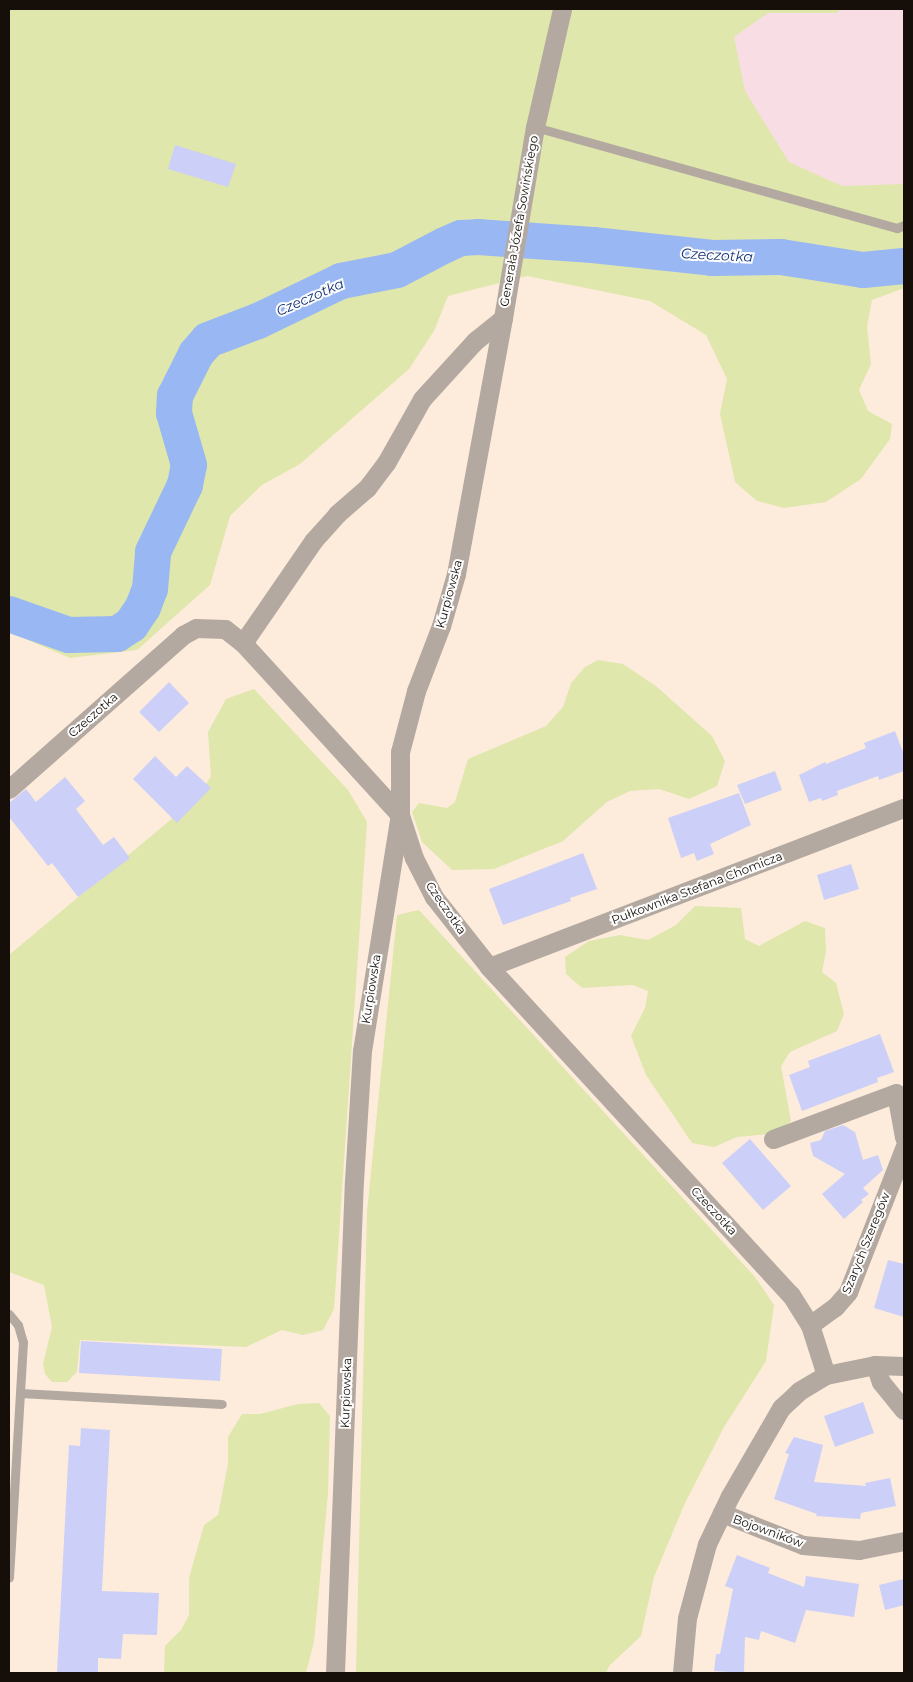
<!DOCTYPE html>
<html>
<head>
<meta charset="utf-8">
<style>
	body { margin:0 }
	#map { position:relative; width:913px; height:1682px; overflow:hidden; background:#fdecdc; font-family:Montserrat,sans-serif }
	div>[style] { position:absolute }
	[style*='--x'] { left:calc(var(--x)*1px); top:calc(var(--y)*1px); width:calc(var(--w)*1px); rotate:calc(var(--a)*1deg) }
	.industrial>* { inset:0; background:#f8dee4 }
	.green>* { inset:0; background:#dfe7ac }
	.river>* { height:36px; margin:-18px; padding:0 18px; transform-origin:18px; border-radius:18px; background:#98b7f3 }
	.building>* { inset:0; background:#cccff7 }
	.lane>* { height:9px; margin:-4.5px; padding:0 4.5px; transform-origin:4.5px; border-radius:4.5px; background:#b3a9a1 }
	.street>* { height:19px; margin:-9.5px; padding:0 9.5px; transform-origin:9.5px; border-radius:9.5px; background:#b3a9a1 }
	span { translate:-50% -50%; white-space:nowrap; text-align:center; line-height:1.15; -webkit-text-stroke:4px #fdfdfd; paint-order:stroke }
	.street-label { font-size:12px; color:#160f09 }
	.water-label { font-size:14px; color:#133175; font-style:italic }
	.frame { position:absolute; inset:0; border:10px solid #160f09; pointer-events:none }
</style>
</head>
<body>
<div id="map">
	<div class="industrial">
		<i style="clip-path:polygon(595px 9px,904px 9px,904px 208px,577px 115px)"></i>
	</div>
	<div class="green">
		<i style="clip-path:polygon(9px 9px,840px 9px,837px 13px,768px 13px,734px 37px,745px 91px,789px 162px,842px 186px,904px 184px,904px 288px,872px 300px,867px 326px,871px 364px,859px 390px,868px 411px,892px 424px,890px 439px,861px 479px,826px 502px,784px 508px,757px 501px,735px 482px,720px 414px,727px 379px,706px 335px,650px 301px,527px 276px,448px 296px,434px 331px,409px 369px,300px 464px,262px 485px,230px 516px,210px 585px,137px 650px,70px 658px,9px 632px)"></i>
		<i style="clip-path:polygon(598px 660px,623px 664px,656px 686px,712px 736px,725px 761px,717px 786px,689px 799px,659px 789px,630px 791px,607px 802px,563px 841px,494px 869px,452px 870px,422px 842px,412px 812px,419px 803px,447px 808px,455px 802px,468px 759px,546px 726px,563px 707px,571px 683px,585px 667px)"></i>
		<i style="clip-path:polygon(254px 689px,348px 790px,367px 822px,334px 1309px,323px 1330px,303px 1335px,282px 1330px,246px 1347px,80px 1340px,77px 1372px,67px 1382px,52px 1382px,45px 1374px,43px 1364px,52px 1327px,44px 1285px,9px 1272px,9px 955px,199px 796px,211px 776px,208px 732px,226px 699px)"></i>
		<i style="clip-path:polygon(695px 906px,741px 908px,745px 939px,759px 946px,805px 921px,825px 928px,826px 951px,822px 972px,836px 983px,844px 1014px,837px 1031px,790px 1052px,781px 1066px,791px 1121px,779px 1133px,737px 1137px,714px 1147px,692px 1143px,646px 1075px,631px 1036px,645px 1008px,648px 991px,633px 985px,582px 988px,566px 974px,565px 957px,589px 941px,620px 935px,648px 940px,676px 925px)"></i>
		<i style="clip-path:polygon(419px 910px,755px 1277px,774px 1305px,766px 1361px,724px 1427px,685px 1503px,654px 1577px,641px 1636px,609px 1666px,606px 1673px,356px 1673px,367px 1212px,397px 915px)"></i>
		<i style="clip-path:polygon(319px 1403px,330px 1416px,328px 1494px,314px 1642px,306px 1673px,164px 1673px,165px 1646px,181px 1630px,189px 1615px,189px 1578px,204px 1525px,218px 1515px,228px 1464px,228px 1437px,242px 1414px,260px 1414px,298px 1404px)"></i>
	</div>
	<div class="river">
		<i style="--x:9;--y:614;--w:64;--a:19.3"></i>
		<i style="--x:69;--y:635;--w:48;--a:-1.2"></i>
		<i style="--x:117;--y:634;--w:17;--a:-33"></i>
		<i style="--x:131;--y:625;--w:22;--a:-56"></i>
		<i style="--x:143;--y:607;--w:19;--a:-69"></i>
		<i style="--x:150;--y:589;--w:37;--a:-85"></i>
		<i style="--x:153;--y:552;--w:74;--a:-64.5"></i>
		<i style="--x:185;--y:485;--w:20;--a:-79"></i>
		<i style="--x:189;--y:465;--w:54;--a:-106.1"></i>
		<i style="--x:174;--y:413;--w:17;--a:-87"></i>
		<i style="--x:175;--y:396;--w:47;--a:-63.4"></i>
		<i style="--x:196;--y:354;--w:18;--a:-49"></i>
		<i style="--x:208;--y:340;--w:53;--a:-20.8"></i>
		<i style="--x:258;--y:321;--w:92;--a:-25.7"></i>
		<i style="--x:341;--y:281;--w:57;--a:-11.1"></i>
		<i style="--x:397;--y:270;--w:54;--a:-27.5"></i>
		<i style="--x:445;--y:245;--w:17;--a:-24"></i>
		<i style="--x:461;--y:238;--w:17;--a:-3"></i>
		<i style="--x:478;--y:237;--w:115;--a:4"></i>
		<i style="--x:593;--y:245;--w:120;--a:6.2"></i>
		<i style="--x:712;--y:258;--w:69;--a:-0.8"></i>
		<i style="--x:781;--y:257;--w:83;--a:9"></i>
		<i style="--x:863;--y:270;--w:41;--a:-5.6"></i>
	</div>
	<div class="building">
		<i style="clip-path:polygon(175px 145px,236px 164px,228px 187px,168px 169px)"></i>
		<i style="clip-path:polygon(169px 682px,189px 703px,159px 732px,139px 712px)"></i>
		<i style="clip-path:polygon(895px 731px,904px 755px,904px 771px,879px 780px,878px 776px,837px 791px,838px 795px,822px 801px,821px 798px,809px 802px,799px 775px,825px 762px,826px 764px,866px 748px,864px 743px)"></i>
		<i style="clip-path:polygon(155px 756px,176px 777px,187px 766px,211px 788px,177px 823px,133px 779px)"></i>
		<i style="clip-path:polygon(775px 771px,782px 790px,745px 804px,737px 785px)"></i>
		<i style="clip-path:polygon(65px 777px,85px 801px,76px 809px,103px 845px,114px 837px,130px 858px,78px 897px,52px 863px,48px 866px,9px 817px,9px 803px,26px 789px,36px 802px)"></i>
		<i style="clip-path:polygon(739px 793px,751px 825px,710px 844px,714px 854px,697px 861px,694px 853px,681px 858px,668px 818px)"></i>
		<i style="clip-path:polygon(583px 853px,597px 889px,570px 898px,571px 901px,503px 925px,489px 889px)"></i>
		<i style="clip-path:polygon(851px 864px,859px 889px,824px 900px,817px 875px)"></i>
		<i style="clip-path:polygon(880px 1034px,894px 1072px,877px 1078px,878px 1082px,802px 1111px,789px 1075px,810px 1067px,808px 1061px)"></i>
		<i style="clip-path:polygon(843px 1125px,855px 1132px,863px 1160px,878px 1155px,883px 1170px,863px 1188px,869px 1194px,861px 1200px,863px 1202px,844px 1219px,822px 1194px,845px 1174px,813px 1156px,810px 1143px,821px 1140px,825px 1131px)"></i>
		<i style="clip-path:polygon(750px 1139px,791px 1186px,763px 1210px,722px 1163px)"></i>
		<i style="clip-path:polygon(888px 1260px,904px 1264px,904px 1317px,874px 1308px)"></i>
		<i style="clip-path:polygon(81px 1341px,222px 1349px,220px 1381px,79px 1373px)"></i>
		<i style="clip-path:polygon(863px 1402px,874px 1433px,835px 1447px,824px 1416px)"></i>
		<i style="clip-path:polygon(81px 1428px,110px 1430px,102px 1591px,159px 1593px,157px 1635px,123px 1634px,121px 1659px,98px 1658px,98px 1673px,57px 1673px,69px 1445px,80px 1446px)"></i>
		<i style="clip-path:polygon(794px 1437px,823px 1445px,814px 1482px,866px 1486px,865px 1483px,890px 1478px,896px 1506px,861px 1513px,860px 1519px,816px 1516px,817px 1514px,774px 1499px,789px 1454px,785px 1453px)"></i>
		<i style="clip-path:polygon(737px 1555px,770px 1568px,768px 1573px,804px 1587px,806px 1576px,859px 1584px,854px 1617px,806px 1610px,795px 1643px,761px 1631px,759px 1640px,745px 1637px,744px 1673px,714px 1671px,716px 1654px,720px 1654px,733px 1589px,725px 1586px)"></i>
		<i style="clip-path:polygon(904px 1579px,904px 1605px,885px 1610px,879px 1585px)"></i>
	</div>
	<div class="lane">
		<i style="--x:535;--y:127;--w:376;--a:15.6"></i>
		<i style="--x:897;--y:228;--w:8;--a:-23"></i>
		<i style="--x:9;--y:1314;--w:14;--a:51"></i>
		<i style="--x:18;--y:1325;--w:18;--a:74"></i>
		<i style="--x:23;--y:1342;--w:236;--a:93.4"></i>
		<i style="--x:20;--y:1393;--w:202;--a:3.1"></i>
	</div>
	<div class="street">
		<i style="--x:243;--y:643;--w:124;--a:-55.5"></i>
		<i style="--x:313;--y:541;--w:36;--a:-48"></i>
		<i style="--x:337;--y:514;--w:40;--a:-41"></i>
		<i style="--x:367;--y:488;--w:31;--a:-53"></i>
		<i style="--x:386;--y:463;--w:73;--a:-60.6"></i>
		<i style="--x:422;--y:399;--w:79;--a:-47.6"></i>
		<i style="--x:475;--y:341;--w:36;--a:-39"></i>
		<i style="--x:503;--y:318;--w:194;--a:-80.5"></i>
		<i style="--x:535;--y:127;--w:121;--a:-77.1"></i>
		<i style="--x:9;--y:789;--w:232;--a:-41.5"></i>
		<i style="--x:183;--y:635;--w:15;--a:-28"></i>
		<i style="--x:196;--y:628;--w:29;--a:2"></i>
		<i style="--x:225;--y:629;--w:23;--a:38"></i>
		<i style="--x:243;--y:643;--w:233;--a:47.6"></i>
		<i style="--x:400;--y:815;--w:45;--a:72"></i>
		<i style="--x:414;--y:858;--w:44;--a:62.9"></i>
		<i style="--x:434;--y:897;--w:89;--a:51.8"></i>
		<i style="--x:489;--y:967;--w:446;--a:47.4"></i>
		<i style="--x:791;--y:1295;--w:36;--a:58"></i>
		<i style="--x:810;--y:1325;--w:52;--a:72.3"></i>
		<i style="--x:489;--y:967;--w:444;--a:-21"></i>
		<i style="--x:773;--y:1139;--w:131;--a:-20.5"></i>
		<i style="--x:896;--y:1093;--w:45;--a:79.7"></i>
		<i style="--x:810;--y:1325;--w:31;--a:-36"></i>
		<i style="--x:835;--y:1307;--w:20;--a:-49"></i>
		<i style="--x:848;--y:1292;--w:155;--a:-68.7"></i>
		<i style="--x:875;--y:1365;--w:18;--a:71"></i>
		<i style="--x:881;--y:1382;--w:36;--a:51"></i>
		<i style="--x:722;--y:1513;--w:87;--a:21.6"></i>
		<i style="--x:803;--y:1545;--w:56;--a:5.1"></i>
		<i style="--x:859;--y:1550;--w:46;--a:-11.3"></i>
		<i style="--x:335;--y:1673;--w:492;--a:-87.8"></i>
		<i style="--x:354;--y:1181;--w:130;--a:-86.5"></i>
		<i style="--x:362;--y:1051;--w:239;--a:-80.9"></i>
		<i style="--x:400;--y:815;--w:63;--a:-90"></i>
		<i style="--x:400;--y:752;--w:63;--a:-75.3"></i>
		<i style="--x:416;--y:691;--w:70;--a:-69"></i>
		<i style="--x:441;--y:626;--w:54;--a:-73.9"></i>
		<i style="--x:456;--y:574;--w:260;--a:-79.6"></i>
		<i style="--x:682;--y:1673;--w:55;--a:-84.8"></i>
		<i style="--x:687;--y:1618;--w:77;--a:-74.9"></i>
		<i style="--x:707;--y:1544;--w:53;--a:-64.4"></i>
		<i style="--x:730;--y:1496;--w:102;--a:-59.9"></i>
		<i style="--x:781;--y:1408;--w:25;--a:-43"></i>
		<i style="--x:799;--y:1391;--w:31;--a:-31"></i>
		<i style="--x:826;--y:1375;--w:50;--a:-11.5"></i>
		<i style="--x:875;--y:1365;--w:29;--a:2"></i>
	</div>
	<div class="street-label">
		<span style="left:519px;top:221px;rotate:-80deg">Generała Józefa Sowińskiego</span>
		<span style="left:449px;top:594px;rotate:-75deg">Kurpiowska</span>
		<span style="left:93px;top:715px;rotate:-41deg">Czeczotka</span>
		<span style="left:697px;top:888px;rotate:-21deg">Pułkownika Stefana Chomicza</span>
		<span style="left:446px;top:908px;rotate:55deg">Czeczotka</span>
		<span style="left:371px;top:989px;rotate:-81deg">Kurpiowska</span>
		<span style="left:714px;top:1211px;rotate:47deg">Czeczotka</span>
		<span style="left:866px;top:1243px;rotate:-68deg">Szarych Szeregów</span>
		<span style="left:346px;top:1393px;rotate:-88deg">Kurpiowska</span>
		<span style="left:768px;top:1531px;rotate:20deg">Bojowników</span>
	</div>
	<div class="water-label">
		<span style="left:717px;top:255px;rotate:3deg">Czeczotka</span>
		<span style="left:310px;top:297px;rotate:-24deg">Czeczotka</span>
	</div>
	<div class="frame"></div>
</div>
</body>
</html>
